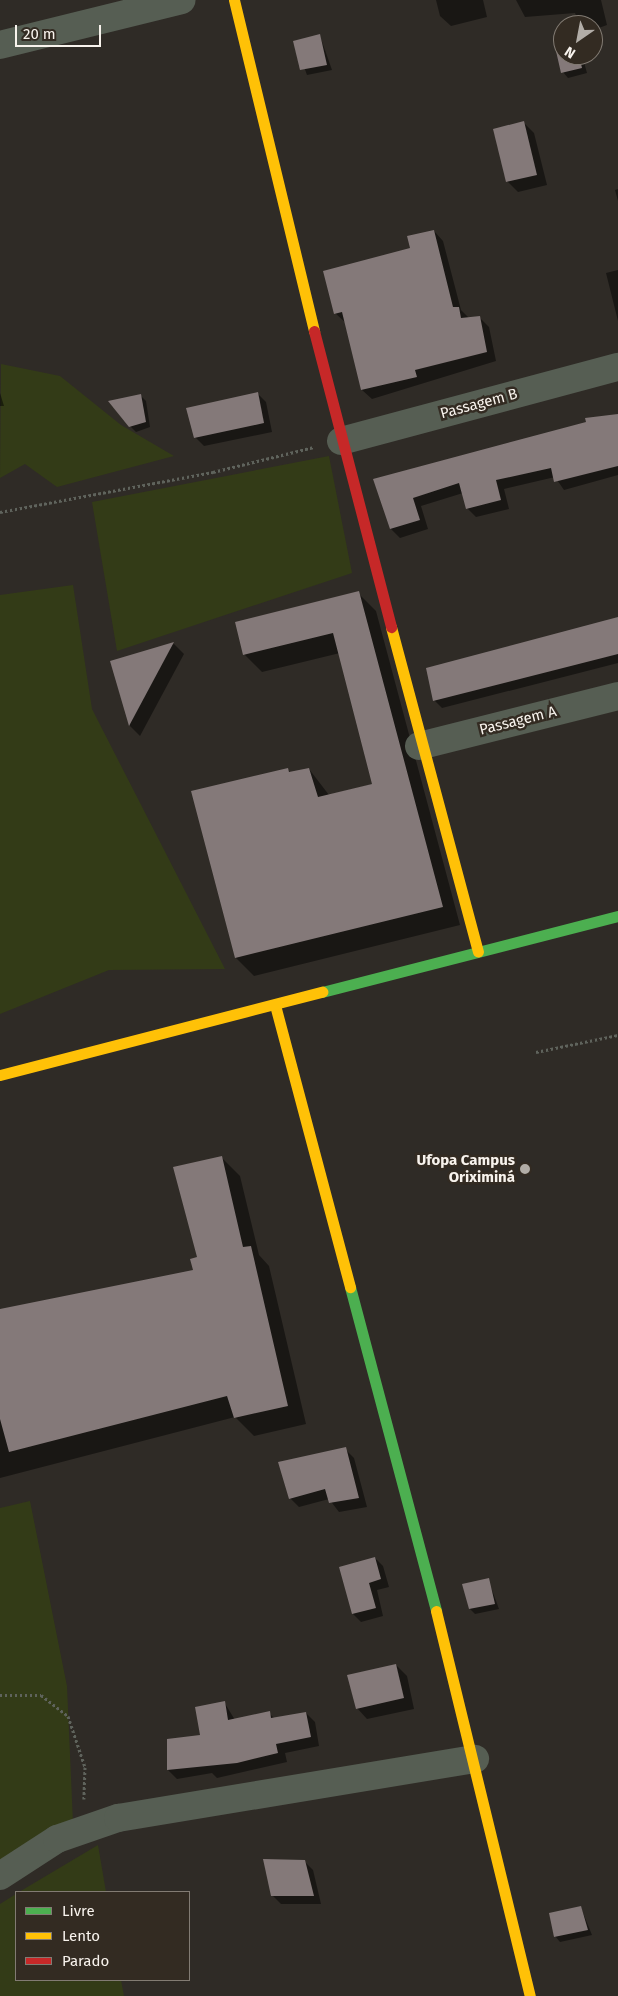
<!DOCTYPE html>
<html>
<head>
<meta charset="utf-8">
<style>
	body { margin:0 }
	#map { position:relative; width:618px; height:1996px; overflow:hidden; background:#2f2b26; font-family:"Fira Sans",sans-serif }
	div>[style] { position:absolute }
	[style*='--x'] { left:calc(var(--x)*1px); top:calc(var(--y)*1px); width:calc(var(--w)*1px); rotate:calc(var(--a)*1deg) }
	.green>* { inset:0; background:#333b17 }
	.shadow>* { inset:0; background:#0007 }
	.building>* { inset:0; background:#847979 }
	.path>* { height:3px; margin-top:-1.5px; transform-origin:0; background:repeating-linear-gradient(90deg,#5f635c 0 2.5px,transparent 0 5px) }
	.street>* { height:28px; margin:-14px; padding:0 14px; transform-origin:14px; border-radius:14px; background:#565e53 }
	.fast>* { height:11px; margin:-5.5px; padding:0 5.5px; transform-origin:5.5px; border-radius:5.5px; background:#4caf50 }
	.slow>* { height:11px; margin:-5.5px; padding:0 5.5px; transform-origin:5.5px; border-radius:5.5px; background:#ffc107 }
	.jam>* { height:11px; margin:-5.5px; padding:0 5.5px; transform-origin:5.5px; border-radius:5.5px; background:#c62828 }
	.dots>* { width:14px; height:14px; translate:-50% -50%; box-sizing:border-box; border:2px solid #332b22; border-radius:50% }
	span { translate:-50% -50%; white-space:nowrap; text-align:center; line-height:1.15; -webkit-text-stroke:5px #332b22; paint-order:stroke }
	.street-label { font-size:15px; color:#f8f3ed }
	.poi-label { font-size:15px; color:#f8f3ed; font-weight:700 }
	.right { translate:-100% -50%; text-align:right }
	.legend { position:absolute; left:15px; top:1891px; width:175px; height:90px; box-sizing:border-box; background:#332b22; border:1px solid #827b73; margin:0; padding:6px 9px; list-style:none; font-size:15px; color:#f8f3ed }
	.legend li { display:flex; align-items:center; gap:10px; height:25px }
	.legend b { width:25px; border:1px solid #827b73 }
	.north { position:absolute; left:553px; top:15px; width:50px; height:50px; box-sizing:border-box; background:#332b22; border:1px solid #827b73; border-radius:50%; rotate:213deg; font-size:14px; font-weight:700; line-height:20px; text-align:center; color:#f8f3ed }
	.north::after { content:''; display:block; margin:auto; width:18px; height:22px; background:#b2ada7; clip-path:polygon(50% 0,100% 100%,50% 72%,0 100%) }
	.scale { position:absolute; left:15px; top:25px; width:86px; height:22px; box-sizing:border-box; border:2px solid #f8f3ed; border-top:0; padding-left:6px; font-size:15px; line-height:18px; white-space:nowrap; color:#f8f3ed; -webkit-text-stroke:4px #332b22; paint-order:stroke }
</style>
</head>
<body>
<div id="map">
	<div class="green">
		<i style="clip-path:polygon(1px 364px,60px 376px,121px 425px,174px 456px,57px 487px,25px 464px,0 478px)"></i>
		<i style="clip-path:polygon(329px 456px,352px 573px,117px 651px,92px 502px)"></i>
		<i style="clip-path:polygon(73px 585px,92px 709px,225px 969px,109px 970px,0 1014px,0 595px)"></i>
		<i style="clip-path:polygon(30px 1501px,67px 1686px,73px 1823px,0 1860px,0 1508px)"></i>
		<i style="clip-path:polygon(98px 1845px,106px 1892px,19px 1892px)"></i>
		<i style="clip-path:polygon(16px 1894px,16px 1980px,121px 1980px,124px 1996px,0 1996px,0 1904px)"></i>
	</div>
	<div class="shadow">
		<i style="clip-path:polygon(436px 0,483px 0,487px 17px,451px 26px,440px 16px)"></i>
		<i style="clip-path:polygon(516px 0,601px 0,607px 25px,593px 30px,593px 25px,580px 25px,575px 13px,525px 17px)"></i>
		<i style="clip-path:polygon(320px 36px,332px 70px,307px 75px,295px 42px)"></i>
		<i style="clip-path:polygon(563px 51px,563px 55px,582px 55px,587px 73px,568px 78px,563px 72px)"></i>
		<i style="clip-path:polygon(524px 123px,534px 133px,547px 185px,518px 192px,507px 181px)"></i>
		<i style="clip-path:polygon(618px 189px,618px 201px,615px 190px)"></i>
		<i style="clip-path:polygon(434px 231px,443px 241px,461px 310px,469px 318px,479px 317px,489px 327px,496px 361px,372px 399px,362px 390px,346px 323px,335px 313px)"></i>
		<i style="clip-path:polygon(618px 270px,618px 321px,606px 273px)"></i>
		<i style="clip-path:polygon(0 393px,4px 406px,0 406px)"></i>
		<i style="clip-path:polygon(257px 393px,266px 402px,272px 432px,204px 446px,195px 437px)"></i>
		<i style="clip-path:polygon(141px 396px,146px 401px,150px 427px,136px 432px,130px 426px)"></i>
		<i style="clip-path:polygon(618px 416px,618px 475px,564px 490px,555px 477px,504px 489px,509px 509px,476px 517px,467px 508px,463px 493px,421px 506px,428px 529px,400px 538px,391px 529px,374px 480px)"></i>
		<i style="clip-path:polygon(358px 593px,376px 611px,460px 925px,254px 976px,236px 958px,287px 769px,291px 773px,309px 769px,329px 795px,373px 784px,340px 653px,262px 672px,244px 654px)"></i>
		<i style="clip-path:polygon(618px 618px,618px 663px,442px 708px,434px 700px)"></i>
		<i style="clip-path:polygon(174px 644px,184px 654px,140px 736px,130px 726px,111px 662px)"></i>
		<i style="clip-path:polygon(221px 1157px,240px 1176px,259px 1255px,269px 1266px,306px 1424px,254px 1436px,235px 1417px,0 1478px,0 1311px,194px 1271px)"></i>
		<i style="clip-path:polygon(345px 1449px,354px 1458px,367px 1507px,339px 1512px,329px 1499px,299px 1507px,290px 1498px)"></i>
		<i style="clip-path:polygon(375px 1558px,383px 1566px,389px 1587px,377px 1590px,383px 1616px,361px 1622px,353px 1614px)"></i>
		<i style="clip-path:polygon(488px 1579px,499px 1609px,475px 1614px,470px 1609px)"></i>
		<i style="clip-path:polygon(396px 1665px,407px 1676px,414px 1709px,367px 1719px,357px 1708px)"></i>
		<i style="clip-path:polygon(224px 1702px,235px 1720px,269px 1713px,275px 1719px,306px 1713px,315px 1722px,319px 1746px,285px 1753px,287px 1762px,217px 1778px,212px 1773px,177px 1779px,168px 1770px,201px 1736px)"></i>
		<i style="clip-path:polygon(305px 1862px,313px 1870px,321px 1904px,281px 1904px,272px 1895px)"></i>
		<i style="clip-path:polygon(581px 1908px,592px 1935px,560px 1942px,555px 1936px)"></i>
	</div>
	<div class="building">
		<i style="clip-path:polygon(320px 34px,327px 65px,300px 70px,293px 41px)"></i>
		<i style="clip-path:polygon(563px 49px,563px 55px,579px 55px,582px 68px,561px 73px,556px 51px)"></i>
		<i style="clip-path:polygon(524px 121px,537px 175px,506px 182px,493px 129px)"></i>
		<i style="clip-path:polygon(434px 230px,453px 307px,459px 307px,461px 318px,480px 316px,487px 352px,415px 370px,417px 377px,361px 390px,342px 312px,334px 314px,323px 271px,410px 248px,407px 236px)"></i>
		<i style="clip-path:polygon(258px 392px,264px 423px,194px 438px,186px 408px)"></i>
		<i style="clip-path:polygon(141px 394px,146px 422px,129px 427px,108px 401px)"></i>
		<i style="clip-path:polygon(618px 414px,618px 466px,554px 482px,551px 468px,496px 480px,501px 500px,466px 509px,459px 483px,413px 498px,420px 520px,390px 529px,373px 479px,586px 422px,585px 418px)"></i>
		<i style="clip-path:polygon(359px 591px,443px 907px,235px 958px,191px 791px,288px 768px,289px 772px,309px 768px,318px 797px,372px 784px,333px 633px,243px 655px,235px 622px)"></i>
		<i style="clip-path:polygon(618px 617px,618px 654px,433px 701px,426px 668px)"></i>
		<i style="clip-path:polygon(174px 642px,129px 726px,110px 661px)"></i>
		<i style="clip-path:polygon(222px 1156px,243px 1247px,251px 1246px,288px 1406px,234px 1418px,227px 1396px,9px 1452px,0 1419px,0 1309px,193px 1270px,190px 1259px,197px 1257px,173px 1167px)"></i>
		<i style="clip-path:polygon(346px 1447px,359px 1498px,329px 1503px,325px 1489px,289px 1499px,278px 1462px)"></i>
		<i style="clip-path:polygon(375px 1557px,381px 1579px,369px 1583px,376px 1608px,352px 1614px,339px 1567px)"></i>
		<i style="clip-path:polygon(489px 1578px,495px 1604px,469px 1609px,462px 1584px)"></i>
		<i style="clip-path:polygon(396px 1664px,404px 1698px,356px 1709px,347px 1675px)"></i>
		<i style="clip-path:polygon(225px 1701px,228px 1720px,270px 1711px,271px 1718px,306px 1712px,311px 1737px,276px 1744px,278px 1753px,237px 1763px,167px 1770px,167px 1739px,200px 1735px,195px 1707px)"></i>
		<i style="clip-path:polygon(263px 1859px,305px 1860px,314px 1896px,271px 1896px)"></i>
		<i style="clip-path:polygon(581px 1906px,588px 1930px,554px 1937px,549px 1913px)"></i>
	</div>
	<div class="path">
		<i style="--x:0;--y:512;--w:217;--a:-10.6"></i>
		<i style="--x:213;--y:472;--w:104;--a:-13.9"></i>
		<i style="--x:536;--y:1052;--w:84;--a:-11.7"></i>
		<i style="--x:0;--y:1695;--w:41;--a:0"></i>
		<i style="--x:41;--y:1695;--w:34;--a:38"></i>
		<i style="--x:68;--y:1716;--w:54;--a:71.6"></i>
		<i style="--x:85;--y:1767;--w:32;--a:92"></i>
	</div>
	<div class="street">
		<i style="--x:0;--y:45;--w:187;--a:-13.9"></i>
		<i style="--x:341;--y:441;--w:287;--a:-15"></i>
		<i style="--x:419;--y:746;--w:205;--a:-14.1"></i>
		<i style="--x:0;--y:1876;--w:68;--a:-33"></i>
		<i style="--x:57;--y:1839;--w:65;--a:-19"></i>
		<i style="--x:118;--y:1818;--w:362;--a:-9.4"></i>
	</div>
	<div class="fast">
		<i style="--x:322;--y:992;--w:306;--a:-14.4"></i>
		<i style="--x:350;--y:1287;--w:335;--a:75.1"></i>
	</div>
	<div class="slow">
		<i style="--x:234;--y:0;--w:341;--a:76.4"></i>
		<i style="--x:391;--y:627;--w:336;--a:75"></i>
		<i style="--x:275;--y:1005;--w:292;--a:75.1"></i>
		<i style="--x:0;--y:1075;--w:333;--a:-14.5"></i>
		<i style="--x:436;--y:1611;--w:396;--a:76.3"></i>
	</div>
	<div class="jam">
		<i style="--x:314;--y:331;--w:306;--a:75.4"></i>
	</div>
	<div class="dots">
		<i style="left:525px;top:1169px;background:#b2ada7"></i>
	</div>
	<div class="street-label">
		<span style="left:479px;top:404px;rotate:-15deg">Passagem B</span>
		<span style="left:518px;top:721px;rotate:-14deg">Passagem A</span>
	</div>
	<div class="poi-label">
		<span class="right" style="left:515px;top:1169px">Ufopa Campus<br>Oriximiná</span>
	</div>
	<ul class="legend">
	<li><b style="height:6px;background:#4caf50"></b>Livre</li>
	<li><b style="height:6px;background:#ffc107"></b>Lento</li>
	<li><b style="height:6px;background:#c62828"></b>Parado</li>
	</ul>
	<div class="north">N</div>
	<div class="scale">20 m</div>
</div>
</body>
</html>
